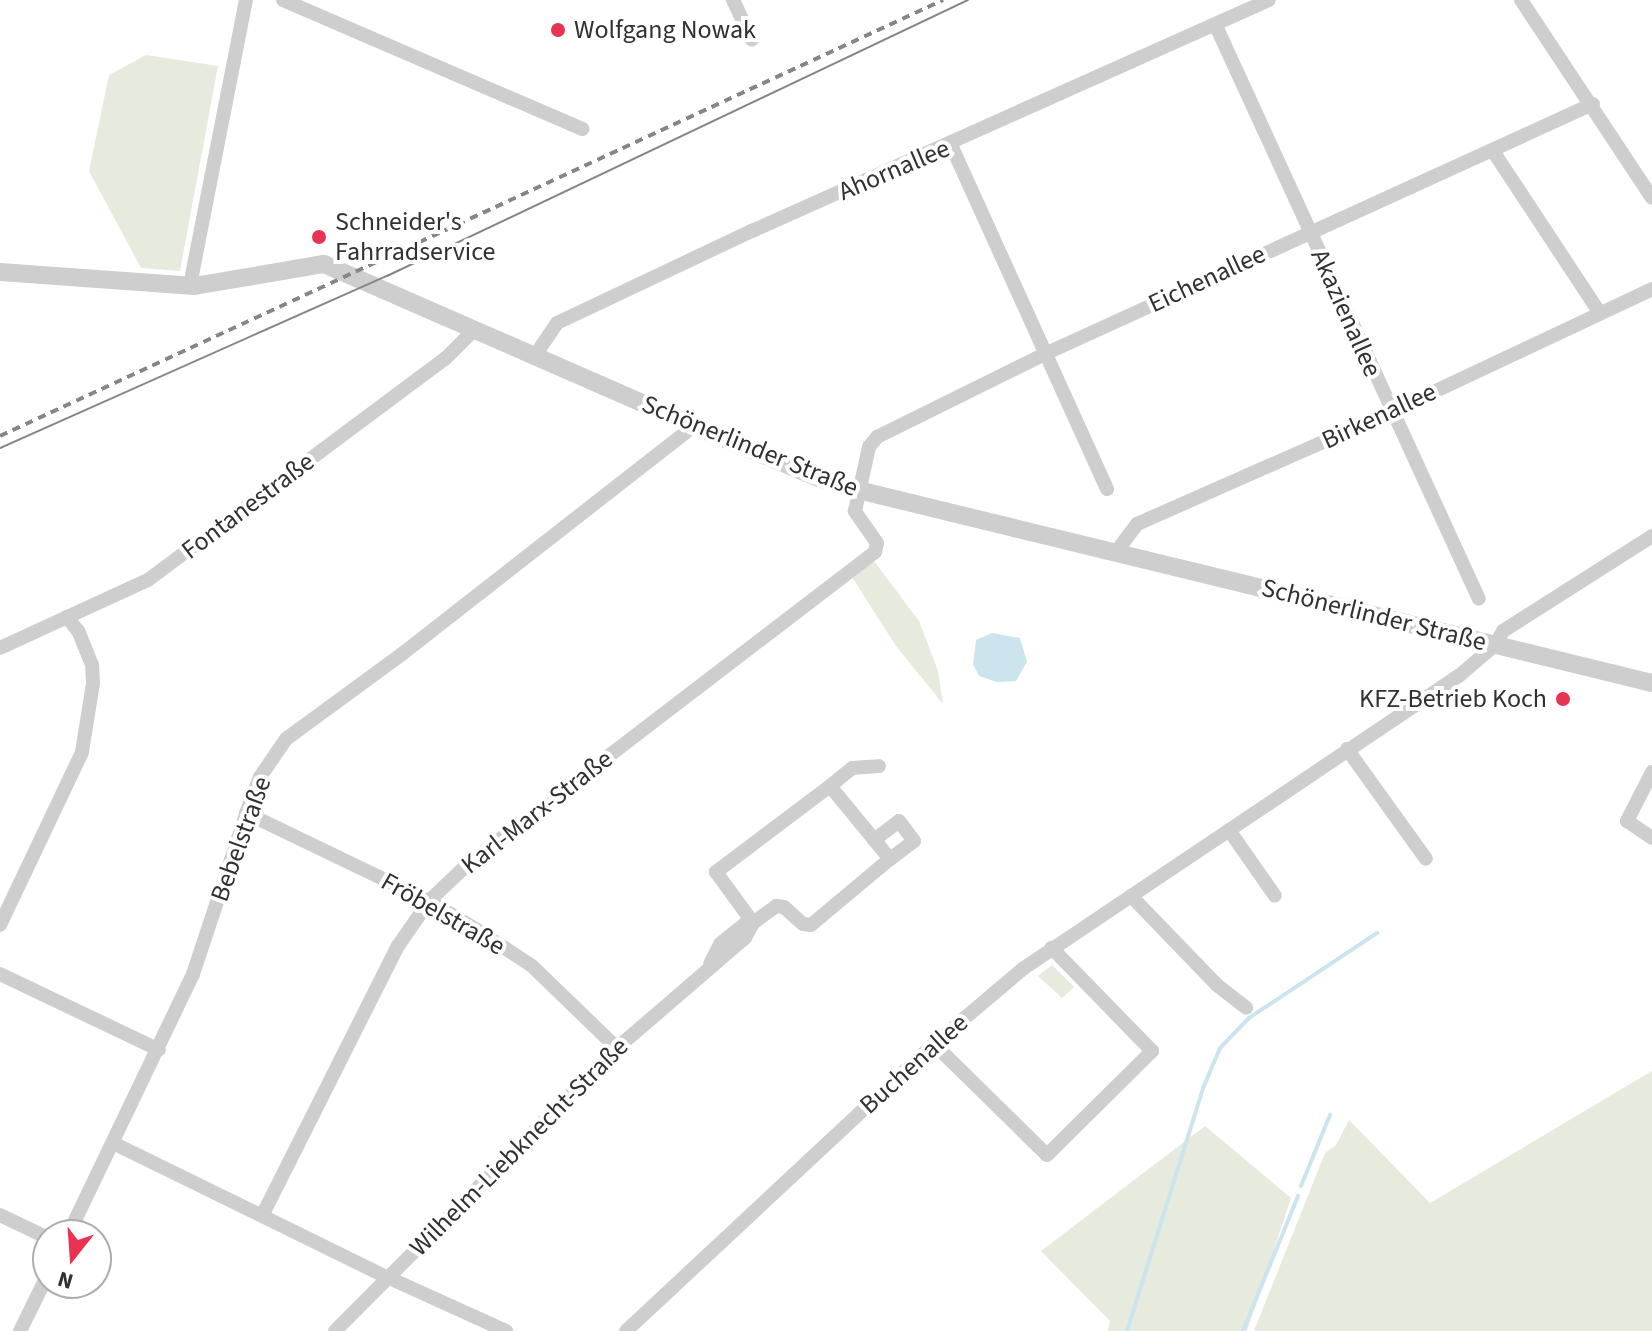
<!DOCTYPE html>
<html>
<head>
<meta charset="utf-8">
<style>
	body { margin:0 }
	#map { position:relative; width:1652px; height:1331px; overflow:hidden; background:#fff; font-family:"Source Sans 3",sans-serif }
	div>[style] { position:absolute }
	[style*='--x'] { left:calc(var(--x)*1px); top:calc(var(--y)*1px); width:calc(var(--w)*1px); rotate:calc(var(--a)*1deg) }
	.green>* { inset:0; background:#e6ebdd }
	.water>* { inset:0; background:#cce4ee }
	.stream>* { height:4px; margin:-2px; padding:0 2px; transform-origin:2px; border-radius:2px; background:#cce4ee }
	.minor>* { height:14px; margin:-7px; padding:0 7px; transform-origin:7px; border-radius:7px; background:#cecece }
	.tertiary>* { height:18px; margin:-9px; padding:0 9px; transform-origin:9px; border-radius:9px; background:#cecece }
	.tram>* { height:2px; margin:-1px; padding:0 1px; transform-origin:1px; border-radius:1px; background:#868686 }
	.rail>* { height:4px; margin-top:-2px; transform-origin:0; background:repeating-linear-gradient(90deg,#868686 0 8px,transparent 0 14px) }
	.dots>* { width:22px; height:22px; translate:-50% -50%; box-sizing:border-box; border:4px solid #fff; border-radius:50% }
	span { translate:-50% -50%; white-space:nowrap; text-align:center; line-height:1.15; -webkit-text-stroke:8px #fff; paint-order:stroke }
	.poi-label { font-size:26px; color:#313131 }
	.left { translate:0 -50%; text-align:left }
	.right { translate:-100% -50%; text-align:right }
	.street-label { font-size:26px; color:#313131 }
	.north { position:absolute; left:32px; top:1219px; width:80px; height:80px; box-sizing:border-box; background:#fff; border:2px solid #adadad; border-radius:50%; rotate:197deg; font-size:22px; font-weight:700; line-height:32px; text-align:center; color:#313131 }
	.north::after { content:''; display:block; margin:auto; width:28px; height:36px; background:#e93353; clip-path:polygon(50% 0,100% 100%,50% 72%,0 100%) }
</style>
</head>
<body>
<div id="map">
	<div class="green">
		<i style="clip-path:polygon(146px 55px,218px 66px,180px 271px,141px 268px,89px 171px,109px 75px)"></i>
		<i style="clip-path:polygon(874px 561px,919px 621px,938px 671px,943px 704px,896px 646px,852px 577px)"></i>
		<i style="clip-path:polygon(1052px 965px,1074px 987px,1062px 998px,1038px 976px)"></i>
		<i style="clip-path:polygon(1652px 1071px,1652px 1331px,1254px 1331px,1325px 1153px,1336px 1145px,1349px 1120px,1430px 1203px)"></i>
		<i style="clip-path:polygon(1205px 1126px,1291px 1198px,1247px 1331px,1108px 1331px,1110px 1321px,1041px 1251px)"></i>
	</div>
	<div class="water">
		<i style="clip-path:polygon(992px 633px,1020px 638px,1027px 662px,1016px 681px,997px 682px,979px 676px,973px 664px,976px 640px)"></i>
	</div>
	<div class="stream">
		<i style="--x:1301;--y:1186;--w:77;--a:-67.8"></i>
		<i style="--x:1127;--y:1331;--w:257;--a:-72.6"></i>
		<i style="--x:1204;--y:1086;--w:41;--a:-67.2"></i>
		<i style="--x:1220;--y:1048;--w:42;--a:-46"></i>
		<i style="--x:1249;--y:1018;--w:154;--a:-33.6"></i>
		<i style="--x:1243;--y:1331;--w:146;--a:-67.8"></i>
	</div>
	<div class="minor">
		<i style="--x:283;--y:0;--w:326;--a:23.3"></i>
		<i style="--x:733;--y:0;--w:44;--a:64.6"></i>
		<i style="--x:1521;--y:0;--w:237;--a:56.5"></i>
		<i style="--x:1216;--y:26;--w:630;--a:65.35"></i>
		<i style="--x:951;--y:145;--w:378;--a:65.6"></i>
		<i style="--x:1493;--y:151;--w:193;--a:56.6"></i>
		<i style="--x:194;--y:286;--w:11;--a:-100"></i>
		<i style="--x:192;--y:275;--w:280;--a:-78.9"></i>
		<i style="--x:534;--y:357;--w:41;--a:-55.9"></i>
		<i style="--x:557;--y:323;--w:216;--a:-25.3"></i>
		<i style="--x:752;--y:231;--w:566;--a:-24.08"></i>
		<i style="--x:1116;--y:552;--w:35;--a:-53"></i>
		<i style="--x:1137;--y:524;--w:278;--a:-23.8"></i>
		<i style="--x:1391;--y:412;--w:289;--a:-25.2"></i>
		<i style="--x:0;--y:648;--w:163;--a:-24.7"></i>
		<i style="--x:148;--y:580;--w:370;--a:-36.7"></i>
		<i style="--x:445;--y:359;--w:41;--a:-45"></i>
		<i style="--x:1347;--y:749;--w:135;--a:54.3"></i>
		<i style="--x:1652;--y:772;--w:55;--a:117"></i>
		<i style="--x:1627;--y:821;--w:30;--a:34"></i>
		<i style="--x:830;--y:786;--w:28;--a:-39"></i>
		<i style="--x:852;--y:768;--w:27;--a:-4"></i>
		<i style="--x:246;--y:813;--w:203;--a:25.7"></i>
		<i style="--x:429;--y:901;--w:62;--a:31.1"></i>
		<i style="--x:482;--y:933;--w:60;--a:33.4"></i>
		<i style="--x:532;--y:966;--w:118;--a:44"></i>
		<i style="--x:1229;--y:830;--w:80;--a:55.1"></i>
		<i style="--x:874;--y:840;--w:31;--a:-37"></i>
		<i style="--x:899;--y:821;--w:25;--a:53"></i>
		<i style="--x:914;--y:841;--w:30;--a:143"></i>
		<i style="--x:1131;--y:896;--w:124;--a:46"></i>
		<i style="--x:1217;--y:985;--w:37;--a:38"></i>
		<i style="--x:0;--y:925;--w:191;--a:-64.6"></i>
		<i style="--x:82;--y:752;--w:70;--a:-80.9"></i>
		<i style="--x:93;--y:683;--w:18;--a:-93"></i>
		<i style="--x:92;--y:665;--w:37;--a:-112"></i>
		<i style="--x:78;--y:631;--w:18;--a:-128"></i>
		<i style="--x:710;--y:964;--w:22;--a:-63"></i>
		<i style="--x:720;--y:944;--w:32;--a:-39"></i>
		<i style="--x:745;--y:924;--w:8;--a:-7"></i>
		<i style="--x:753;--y:923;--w:29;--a:-36"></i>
		<i style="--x:776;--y:906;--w:8;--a:7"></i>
		<i style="--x:784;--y:907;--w:25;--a:42"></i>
		<i style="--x:803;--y:924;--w:8;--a:7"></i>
		<i style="--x:811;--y:925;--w:103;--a:-39.9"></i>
		<i style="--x:890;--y:859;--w:94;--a:-129.4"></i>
		<i style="--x:830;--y:786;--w:143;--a:143"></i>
		<i style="--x:716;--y:872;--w:63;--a:54"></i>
		<i style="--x:0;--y:974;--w:176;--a:25.5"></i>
		<i style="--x:934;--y:1044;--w:158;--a:44.5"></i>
		<i style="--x:1047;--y:1155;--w:148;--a:-44.7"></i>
		<i style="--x:1152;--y:1051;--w:144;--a:-134.2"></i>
		<i style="--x:113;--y:1143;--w:305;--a:26.1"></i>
		<i style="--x:387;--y:1277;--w:131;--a:24.4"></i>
		<i style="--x:263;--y:1214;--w:300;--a:-63.3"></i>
		<i style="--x:398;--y:946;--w:55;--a:-55.4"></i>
		<i style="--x:429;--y:901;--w:55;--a:-43.5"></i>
		<i style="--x:469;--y:863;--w:511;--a:-37.45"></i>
		<i style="--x:875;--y:552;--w:9;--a:-77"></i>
		<i style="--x:877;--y:543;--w:39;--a:-125"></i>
		<i style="--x:855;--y:511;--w:66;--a:-77.7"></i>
		<i style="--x:869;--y:447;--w:13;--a:-51"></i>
		<i style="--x:877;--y:437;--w:190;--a:-26.3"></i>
		<i style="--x:1047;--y:353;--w:600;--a:-24.52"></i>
		<i style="--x:0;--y:1215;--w:53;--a:25.6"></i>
		<i style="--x:68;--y:1235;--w:289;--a:-64.4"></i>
		<i style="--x:193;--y:974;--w:187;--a:-71.6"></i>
		<i style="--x:252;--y:797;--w:22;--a:-68"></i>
		<i style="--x:260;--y:777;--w:46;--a:-55.6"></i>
		<i style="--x:286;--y:739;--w:144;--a:-36.2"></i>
		<i style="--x:402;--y:654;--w:370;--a:-38"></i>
		<i style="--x:20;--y:1331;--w:64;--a:-63.8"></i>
		<i style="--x:335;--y:1331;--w:400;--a:-45.1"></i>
		<i style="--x:617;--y:1048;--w:169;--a:-40.7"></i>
		<i style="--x:745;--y:938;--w:17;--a:-62"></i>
		<i style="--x:626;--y:1331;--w:421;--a:-43"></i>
		<i style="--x:934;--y:1044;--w:118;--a:-40.2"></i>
		<i style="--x:1024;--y:968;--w:525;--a:-33.9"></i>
		<i style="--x:1460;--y:675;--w:48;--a:-40.7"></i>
		<i style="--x:1496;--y:644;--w:15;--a:-62"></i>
		<i style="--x:1503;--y:631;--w:177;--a:-32.5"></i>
	</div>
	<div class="tertiary">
		<i style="--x:0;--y:272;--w:195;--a:4.1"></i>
		<i style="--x:194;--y:286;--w:132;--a:-9.6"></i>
		<i style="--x:324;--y:264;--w:404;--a:23.6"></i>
		<i style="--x:694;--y:426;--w:135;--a:22.6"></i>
		<i style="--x:819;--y:478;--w:41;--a:17.1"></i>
		<i style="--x:858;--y:490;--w:817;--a:13.66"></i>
	</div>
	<div class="tram">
		<i style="--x:0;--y:448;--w:424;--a:-24"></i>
		<i style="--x:387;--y:276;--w:643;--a:-25.41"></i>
	</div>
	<div class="rail">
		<i style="--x:0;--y:436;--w:1039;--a:-24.81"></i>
	</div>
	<div class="dots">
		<i style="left:558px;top:30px;background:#e93353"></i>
		<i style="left:319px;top:237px;background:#e93353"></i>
		<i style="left:1563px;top:699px;background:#e93353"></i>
	</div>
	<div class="poi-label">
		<span class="left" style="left:574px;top:30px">Wolfgang Nowak</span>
		<span class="left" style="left:335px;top:237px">Schneider's<br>Fahrradservice</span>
		<span class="right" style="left:1547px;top:699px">KFZ-Betrieb Koch</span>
	</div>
	<div class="street-label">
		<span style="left:894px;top:170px;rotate:-23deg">Ahornallee</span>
		<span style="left:1207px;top:279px;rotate:-25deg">Eichenallee</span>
		<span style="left:1346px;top:313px;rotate:66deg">Akazienallee</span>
		<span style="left:1379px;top:416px;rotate:-25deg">Birkenallee</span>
		<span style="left:750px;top:446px;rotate:22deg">Schönerlinder Straße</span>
		<span style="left:248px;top:506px;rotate:-37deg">Fontanestraße</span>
		<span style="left:1374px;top:615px;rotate:14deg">Schönerlinder Straße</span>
		<span style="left:537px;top:812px;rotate:-38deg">Karl-Marx-Straße</span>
		<span style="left:241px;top:839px;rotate:-70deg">Bebelstraße</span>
		<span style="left:443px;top:914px;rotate:30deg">Fröbelstraße</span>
		<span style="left:914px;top:1064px;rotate:-42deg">Buchenallee</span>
		<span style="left:519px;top:1147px;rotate:-45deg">Wilhelm-Liebknecht-Straße</span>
	</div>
	<div class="north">N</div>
</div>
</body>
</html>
